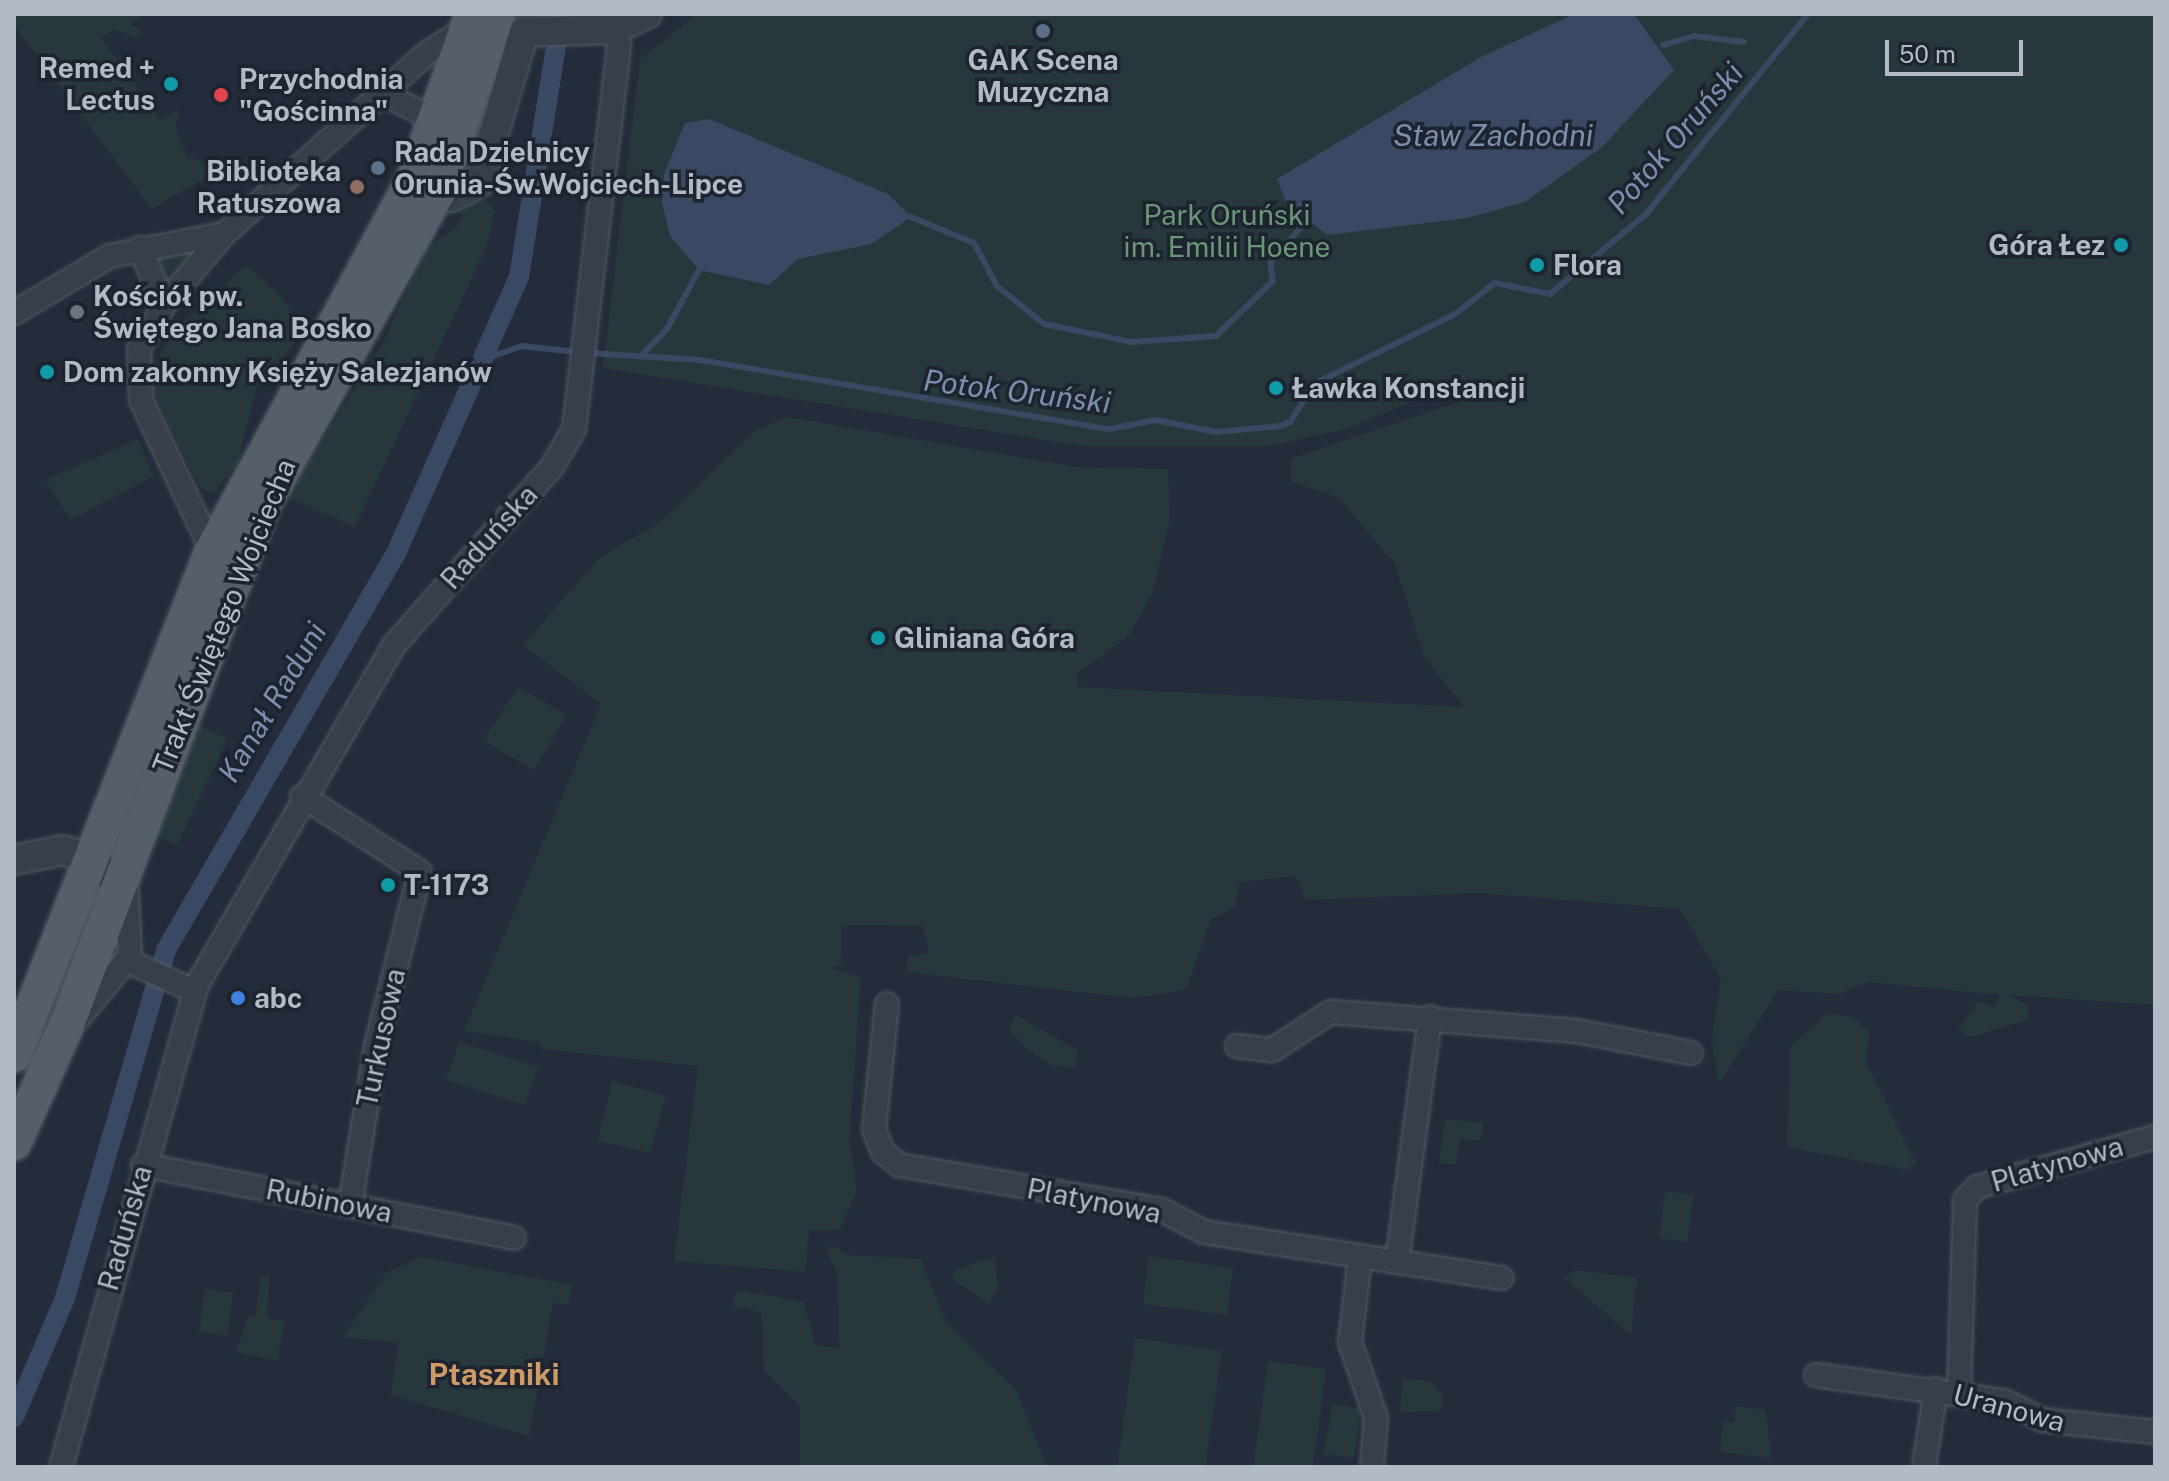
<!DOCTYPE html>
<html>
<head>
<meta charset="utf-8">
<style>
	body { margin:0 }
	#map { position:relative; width:2169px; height:1481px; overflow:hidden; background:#242c3b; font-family:"Public Sans",sans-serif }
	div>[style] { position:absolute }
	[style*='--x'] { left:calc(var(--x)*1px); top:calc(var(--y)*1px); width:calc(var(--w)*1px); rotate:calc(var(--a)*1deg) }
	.green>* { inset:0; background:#26383c }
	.water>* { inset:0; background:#3a4963 }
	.stream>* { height:6px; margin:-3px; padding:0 3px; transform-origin:3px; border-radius:3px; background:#3a4963 }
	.canal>* { height:20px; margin:-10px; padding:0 10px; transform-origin:10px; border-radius:10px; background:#3a4963 }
	.roads { filter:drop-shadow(0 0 2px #535a66) drop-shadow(0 0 2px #535a66) }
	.minor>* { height:22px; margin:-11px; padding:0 11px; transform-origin:11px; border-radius:11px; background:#383f4b }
	.tertiary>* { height:28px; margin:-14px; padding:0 14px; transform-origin:14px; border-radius:14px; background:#383f4b }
	.primary>* { height:34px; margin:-17px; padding:0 17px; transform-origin:17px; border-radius:17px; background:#565d6b }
	.dots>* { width:22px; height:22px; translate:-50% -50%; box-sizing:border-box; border:4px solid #1d2430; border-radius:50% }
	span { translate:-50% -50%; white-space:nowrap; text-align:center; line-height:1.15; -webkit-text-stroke:7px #1d2430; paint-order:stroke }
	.poi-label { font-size:28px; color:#b3bac7; font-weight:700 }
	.right { translate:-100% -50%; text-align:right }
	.left { translate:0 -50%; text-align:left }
	.park-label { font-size:28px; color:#6c9678 }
	.street-label { font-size:28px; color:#b3bac7 }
	.water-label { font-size:30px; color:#7c8ead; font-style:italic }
	.neighbourhood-label { font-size:30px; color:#ce9b67; font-weight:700 }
	.frame { position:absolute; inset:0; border:16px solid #b3bac7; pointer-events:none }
	.scale { position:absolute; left:1885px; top:40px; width:138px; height:36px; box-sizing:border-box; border:4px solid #b3bac7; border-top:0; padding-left:10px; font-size:24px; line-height:28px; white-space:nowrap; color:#b3bac7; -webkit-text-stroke:6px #1d2430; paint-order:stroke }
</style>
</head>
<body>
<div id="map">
	<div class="green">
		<i style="clip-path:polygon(14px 14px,144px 14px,130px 24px,144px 32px,136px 37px,114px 29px,101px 38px,161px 120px,179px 110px,175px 127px,187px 155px,219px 170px,152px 209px,14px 25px)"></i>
		<i style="clip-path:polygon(697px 14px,2155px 14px,2155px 1005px,2009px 995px,2030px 1007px,2026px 1020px,1972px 1037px,1958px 1030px,1978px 1001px,1993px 1007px,2000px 995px,1868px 982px,1840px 994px,1778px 990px,1719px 1084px,1712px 1040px,1721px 979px,1680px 909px,1479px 893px,1306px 900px,1296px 876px,1240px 882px,1234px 908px,1211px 919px,1186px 990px,1132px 998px,906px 972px,908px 956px,929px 953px,923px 926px,842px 925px,841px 965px,831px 968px,861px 978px,849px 1139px,857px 1191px,839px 1230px,809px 1230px,805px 1272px,674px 1261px,698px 1066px,541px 1049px,538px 1042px,464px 1031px,601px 704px,523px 645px,600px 557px,658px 524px,754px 431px,787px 417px,1077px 467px,1168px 469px,1170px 518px,1153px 592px,1129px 636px,1076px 674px,1078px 687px,1464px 707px,1425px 658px,1395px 564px,1339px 498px,1292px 482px,1290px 459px,1465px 400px,1484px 387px,1456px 383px,1349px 428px,1270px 446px,1082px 446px,603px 368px,640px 59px)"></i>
		<i style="clip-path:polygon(485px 200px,495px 211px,486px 248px,355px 527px,287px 497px,384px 341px,427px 247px,456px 227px,466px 204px)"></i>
		<i style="clip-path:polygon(209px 245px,169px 284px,166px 285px,156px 258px)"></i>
		<i style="clip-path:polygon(246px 265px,280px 295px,304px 332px,256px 389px,238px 463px,213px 494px,201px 489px,186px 460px,153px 391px,152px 371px,176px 328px)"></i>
		<i style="clip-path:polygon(138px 439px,154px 476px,71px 520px,45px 480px)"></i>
		<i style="clip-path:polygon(518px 687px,567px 715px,534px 770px,483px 740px)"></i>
		<i style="clip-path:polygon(200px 726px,228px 739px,177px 845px,157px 836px)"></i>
		<i style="clip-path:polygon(1828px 1013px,1853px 1017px,1869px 1033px,1866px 1062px,1916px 1163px,1907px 1170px,1787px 1147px,1790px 1047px)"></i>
		<i style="clip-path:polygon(1016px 1015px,1079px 1051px,1075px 1068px,1050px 1065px,1029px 1051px,1009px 1029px)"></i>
		<i style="clip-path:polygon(459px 1042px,538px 1067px,525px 1105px,446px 1080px)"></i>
		<i style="clip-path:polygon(612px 1081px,666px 1096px,650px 1153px,598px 1141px)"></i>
		<i style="clip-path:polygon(1445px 1119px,1483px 1123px,1480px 1141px,1460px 1139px,1456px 1165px,1439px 1163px)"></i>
		<i style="clip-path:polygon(1665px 1191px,1694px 1195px,1687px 1242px,1659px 1238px)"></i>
		<i style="clip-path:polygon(832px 1245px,848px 1255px,921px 1259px,946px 1321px,1016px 1390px,1047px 1467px,800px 1467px,800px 1406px,764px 1370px,762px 1313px,732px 1305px,737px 1290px,804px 1302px,815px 1345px,839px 1348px,837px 1273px,826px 1251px)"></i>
		<i style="clip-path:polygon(995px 1256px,998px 1287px,989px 1304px,952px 1279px,955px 1270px)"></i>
		<i style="clip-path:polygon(1149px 1256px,1233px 1268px,1227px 1315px,1143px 1304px)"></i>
		<i style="clip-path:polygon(421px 1257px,573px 1285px,568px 1305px,553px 1303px,529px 1436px,391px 1395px,398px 1343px,343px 1337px,386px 1273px)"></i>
		<i style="clip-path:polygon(1576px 1270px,1637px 1278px,1631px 1335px,1563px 1277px)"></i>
		<i style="clip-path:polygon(270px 1275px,267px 1318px,285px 1321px,277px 1361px,236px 1352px,249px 1315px,255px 1316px,261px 1277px)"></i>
		<i style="clip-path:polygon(205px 1289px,233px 1293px,227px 1336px,199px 1332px)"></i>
		<i style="clip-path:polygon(1135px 1338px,1222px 1351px,1205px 1467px,1117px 1467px)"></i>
		<i style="clip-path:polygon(1268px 1361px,1326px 1369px,1313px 1467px,1253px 1467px)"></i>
		<i style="clip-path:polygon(1403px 1378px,1432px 1382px,1444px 1397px,1440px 1411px,1400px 1412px)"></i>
		<i style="clip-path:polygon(1332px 1404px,1361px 1409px,1354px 1458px,1324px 1454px)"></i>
		<i style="clip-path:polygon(1736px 1406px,1766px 1410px,1771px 1458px,1720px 1452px,1723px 1422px,1734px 1422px)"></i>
	</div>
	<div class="water">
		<i style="clip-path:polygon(1574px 14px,1634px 14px,1674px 70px,1602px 147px,1525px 202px,1467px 218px,1328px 235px,1288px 207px,1277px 179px,1481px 57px)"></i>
		<i style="clip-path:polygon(709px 119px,888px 194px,911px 217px,871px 244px,798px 259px,769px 285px,699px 270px,670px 236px,662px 202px,664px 174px,685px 123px)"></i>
	</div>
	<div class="stream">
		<i style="--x:1663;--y:45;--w:32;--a:-16"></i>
		<i style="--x:1694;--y:36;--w:50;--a:6.8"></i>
		<i style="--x:911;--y:217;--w:68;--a:22.4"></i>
		<i style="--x:974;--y:243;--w:49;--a:61.9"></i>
		<i style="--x:997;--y:286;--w:60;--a:39"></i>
		<i style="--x:1044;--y:324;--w:90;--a:11.6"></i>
		<i style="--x:1132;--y:342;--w:84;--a:-4.1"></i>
		<i style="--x:1216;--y:336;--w:79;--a:-44"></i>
		<i style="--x:1273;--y:281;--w:18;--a:-99"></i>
		<i style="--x:1270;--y:263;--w:58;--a:-49.2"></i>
		<i style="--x:589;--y:353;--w:111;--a:3.6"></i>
		<i style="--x:700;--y:360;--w:416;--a:9.6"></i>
		<i style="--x:1110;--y:429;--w:46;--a:-11.3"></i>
		<i style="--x:1155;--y:420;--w:62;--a:11.1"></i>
		<i style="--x:1216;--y:432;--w:64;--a:-5.4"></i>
		<i style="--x:1280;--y:426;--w:11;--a:-22"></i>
		<i style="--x:1290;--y:422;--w:45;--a:-57.7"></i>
		<i style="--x:1314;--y:384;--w:157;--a:-26.4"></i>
		<i style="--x:1455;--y:314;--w:51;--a:-37.8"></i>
		<i style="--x:1495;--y:283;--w:56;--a:11.3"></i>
		<i style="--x:1550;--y:294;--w:125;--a:-39.8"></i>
		<i style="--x:1646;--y:214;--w:257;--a:-51"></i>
		<i style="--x:640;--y:357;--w:39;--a:-46"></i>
		<i style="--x:667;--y:329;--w:67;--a:-61.5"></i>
		<i style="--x:482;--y:360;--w:42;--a:-19.3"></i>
		<i style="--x:522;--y:346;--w:56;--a:6.1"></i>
	</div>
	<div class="canal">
		<i style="--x:14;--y:1417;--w:129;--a:-66.8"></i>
		<i style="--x:65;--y:1298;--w:362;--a:-73.8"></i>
		<i style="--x:166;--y:950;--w:461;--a:-59.9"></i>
		<i style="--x:397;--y:551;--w:300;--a:-66"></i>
		<i style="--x:519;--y:277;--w:266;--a:-80.9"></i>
	</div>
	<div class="roads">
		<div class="minor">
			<i style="--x:385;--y:95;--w:59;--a:26.1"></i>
			<i style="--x:140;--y:248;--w:62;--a:67.2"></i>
			<i style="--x:14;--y:313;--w:112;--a:-30.7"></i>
			<i style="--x:110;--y:256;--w:116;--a:-10.9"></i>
			<i style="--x:215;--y:557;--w:174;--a:-115.2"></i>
			<i style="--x:141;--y:400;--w:51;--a:-92.2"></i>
			<i style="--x:139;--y:349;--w:51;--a:-60.4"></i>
			<i style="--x:164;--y:305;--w:93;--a:-49.8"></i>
			<i style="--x:224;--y:234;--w:272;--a:-41.7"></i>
			<i style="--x:427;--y:53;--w:47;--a:-32"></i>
			<i style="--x:302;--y:796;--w:140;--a:32.8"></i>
			<i style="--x:420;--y:872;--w:179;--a:104.2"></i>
			<i style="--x:376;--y:1046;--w:162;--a:99.2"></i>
			<i style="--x:128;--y:961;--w:72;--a:24.4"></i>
			<i style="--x:887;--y:1004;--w:126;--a:95.9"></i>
			<i style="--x:874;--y:1129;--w:25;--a:69"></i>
			<i style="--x:883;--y:1152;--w:21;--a:39"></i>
			<i style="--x:899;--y:1165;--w:267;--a:9.7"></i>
			<i style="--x:1162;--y:1210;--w:47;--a:27.6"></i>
			<i style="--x:1204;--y:1232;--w:301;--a:8.8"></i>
			<i style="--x:72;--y:1026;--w:91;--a:-50.4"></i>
			<i style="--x:130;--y:956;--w:65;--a:-92.6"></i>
			<i style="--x:127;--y:891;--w:10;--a:-135"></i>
			<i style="--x:1237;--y:1046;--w:35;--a:7"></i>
			<i style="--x:1272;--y:1050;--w:70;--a:-32.8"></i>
			<i style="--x:1331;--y:1012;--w:247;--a:4.4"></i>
			<i style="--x:1577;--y:1031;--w:116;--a:10.9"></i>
			<i style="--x:143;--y:1165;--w:378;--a:11.1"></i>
			<i style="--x:1360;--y:1257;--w:86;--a:96.7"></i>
			<i style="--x:1350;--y:1342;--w:80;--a:71.1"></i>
			<i style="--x:1376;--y:1418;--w:49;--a:94.7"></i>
			<i style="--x:1397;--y:1262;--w:247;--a:-82.3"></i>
			<i style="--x:1816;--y:1375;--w:190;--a:7.9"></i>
			<i style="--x:2004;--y:1401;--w:43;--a:26"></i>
			<i style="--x:2043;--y:1420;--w:113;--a:6.1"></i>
			<i style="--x:1959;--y:1393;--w:193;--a:-88.2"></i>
			<i style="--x:1965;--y:1200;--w:18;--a:-47"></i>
			<i style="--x:1977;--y:1187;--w:185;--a:-15.7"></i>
			<i style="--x:61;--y:1467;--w:501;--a:-74.24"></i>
			<i style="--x:197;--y:985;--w:393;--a:-59.9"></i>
			<i style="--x:394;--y:645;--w:238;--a:-48.4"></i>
			<i style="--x:552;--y:467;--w:44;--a:-59.9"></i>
			<i style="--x:574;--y:429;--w:388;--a:-83.3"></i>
			<i style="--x:619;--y:44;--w:16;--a:-112"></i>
			<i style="--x:1924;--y:1467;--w:79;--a:-81.3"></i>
		</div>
		<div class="tertiary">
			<i style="--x:422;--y:183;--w:32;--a:26"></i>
			<i style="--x:451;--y:197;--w:31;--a:-27"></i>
			<i style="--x:479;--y:183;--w:158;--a:-73.4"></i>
			<i style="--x:524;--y:32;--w:89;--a:-1.9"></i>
			<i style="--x:613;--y:29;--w:37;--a:-24"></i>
			<i style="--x:14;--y:860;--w:50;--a:-11.5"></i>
			<i style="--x:63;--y:850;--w:29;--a:18"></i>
			<i style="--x:91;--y:859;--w:38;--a:41"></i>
		</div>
		<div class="primary">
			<i style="--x:14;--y:1055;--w:541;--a:-68.55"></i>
			<i style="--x:212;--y:551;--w:423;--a:-61.5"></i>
			<i style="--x:414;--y:179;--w:175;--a:-70.6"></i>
			<i style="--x:14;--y:1143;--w:127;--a:-65.9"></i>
			<i style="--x:66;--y:1027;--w:560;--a:-69.3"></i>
			<i style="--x:264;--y:503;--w:356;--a:-60.8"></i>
			<i style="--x:438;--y:192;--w:188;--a:-71.7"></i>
		</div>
	</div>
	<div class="dots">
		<i style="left:1043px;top:31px;background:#5c6f8a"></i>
		<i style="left:171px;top:84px;background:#0f9aa8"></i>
		<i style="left:221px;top:95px;background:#e0444e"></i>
		<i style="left:378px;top:168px;background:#5c6f8a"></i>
		<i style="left:357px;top:187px;background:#8d6e63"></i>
		<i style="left:2121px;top:245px;background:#0f9aa8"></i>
		<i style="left:1537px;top:265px;background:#0f9aa8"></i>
		<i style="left:77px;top:312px;background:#6b7280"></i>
		<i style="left:47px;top:372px;background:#0f9aa8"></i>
		<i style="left:1276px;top:388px;background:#0f9aa8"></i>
		<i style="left:878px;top:638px;background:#0f9aa8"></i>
		<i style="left:388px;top:885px;background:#0f9aa8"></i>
		<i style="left:238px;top:998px;background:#3f7fe0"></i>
	</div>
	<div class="poi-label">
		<span style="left:1043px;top:76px">GAK Scena<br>Muzyczna</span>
		<span class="right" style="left:155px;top:84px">Remed +<br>Lectus</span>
		<span class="left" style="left:239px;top:95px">Przychodnia<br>"Gościnna"</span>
		<span class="left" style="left:394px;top:168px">Rada Dzielnicy<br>Orunia-Św.Wojciech-Lipce</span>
		<span class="right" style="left:341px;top:187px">Biblioteka<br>Ratuszowa</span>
		<span class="right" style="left:2105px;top:245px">Góra Łez</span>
		<span class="left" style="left:1553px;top:265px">Flora</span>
		<span class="left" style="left:93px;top:312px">Kościół pw.<br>Świętego Jana Bosko</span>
		<span class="left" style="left:63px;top:372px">Dom zakonny Księży Salezjanów</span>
		<span class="left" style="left:1292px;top:388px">Ławka Konstancji</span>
		<span class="left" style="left:894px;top:638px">Gliniana Góra</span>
		<span class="left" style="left:404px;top:885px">T-1173</span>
		<span class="left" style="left:254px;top:998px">abc</span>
	</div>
	<div class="park-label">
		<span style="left:1227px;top:231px">Park Oruński<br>im. Emilii Hoene</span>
	</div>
	<div class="street-label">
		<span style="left:489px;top:537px;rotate:-48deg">Raduńska</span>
		<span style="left:224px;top:616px;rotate:-68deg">Trakt Świętego Wojciecha</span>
		<span style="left:381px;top:1038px;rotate:-78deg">Turkusowa</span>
		<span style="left:2057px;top:1164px;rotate:-16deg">Platynowa</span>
		<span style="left:329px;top:1201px;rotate:11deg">Rubinowa</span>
		<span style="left:1094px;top:1201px;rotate:11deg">Platynowa</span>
		<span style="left:125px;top:1228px;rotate:-74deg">Raduńska</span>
		<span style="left:2009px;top:1408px;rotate:15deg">Uranowa</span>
	</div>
	<div class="water-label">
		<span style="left:1493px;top:135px">Staw Zachodni</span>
		<span style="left:1675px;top:138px;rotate:-49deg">Potok Oruński</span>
		<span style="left:1017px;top:391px;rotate:7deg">Potok Oruński</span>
		<span style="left:272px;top:702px;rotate:-59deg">Kanał Raduni</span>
	</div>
	<div class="neighbourhood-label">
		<span style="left:494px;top:1374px">Ptaszniki</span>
	</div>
	<div class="frame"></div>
	<div class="scale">50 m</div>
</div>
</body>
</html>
